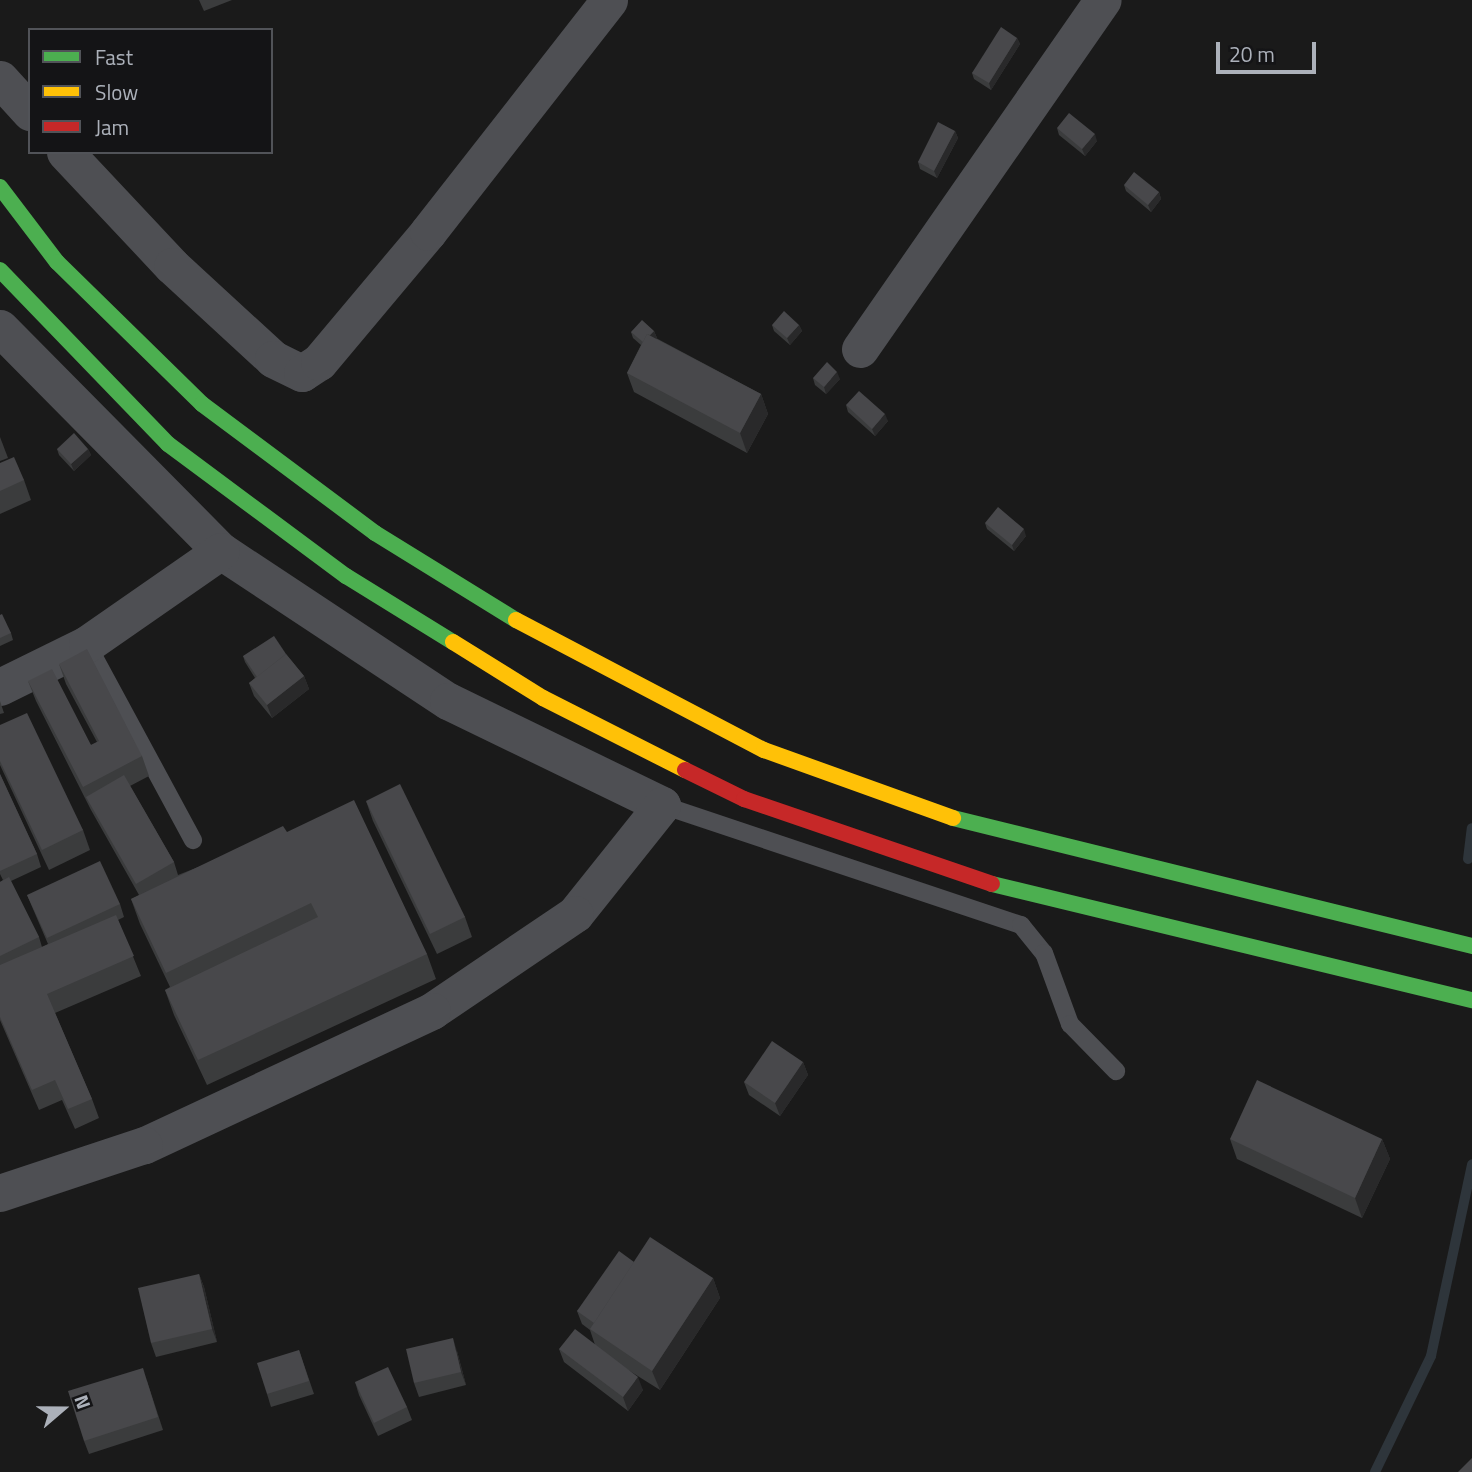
<!DOCTYPE html>
<html>
<head>
<meta charset="utf-8">
<style>
	body { margin:0 }
	#map { position:relative; width:1472px; height:1472px; overflow:hidden; background:#1a1a1a; font-family:"Titillium Web",sans-serif }
	div>[style] { position:absolute }
	[style*='--x'] { left:calc(var(--x)*1px); top:calc(var(--y)*1px); width:calc(var(--w)*1px); rotate:calc(var(--a)*1deg) }
	.stream>* { height:10px; margin:-5px; padding:0 5px; transform-origin:5px; border-radius:5px; background:#2e353b }
	.lane>* { height:18px; margin:-9px; padding:0 9px; transform-origin:9px; border-radius:9px; background:#4e4f53 }
	.street>* { height:37px; margin:-18.5px; padding:0 18.5px; transform-origin:18.5px; border-radius:18.5px; background:#4e4f53 }
	.fast>* { height:16px; margin:-8px; padding:0 8px; transform-origin:8px; border-radius:8px; background:#4caf50 }
	.slow>* { height:16px; margin:-8px; padding:0 8px; transform-origin:8px; border-radius:8px; background:#ffc107 }
	.jam>* { height:16px; margin:-8px; padding:0 8px; transform-origin:8px; border-radius:8px; background:#c62828 }
	.wall>* { inset:0; background:#3b3c3d }
	.shaded-wall>* { inset:0; background:#29292a }
	.building>* { inset:0; background:#48484b }
	span { translate:-50% -50%; white-space:nowrap; text-align:center; line-height:1.15; -webkit-text-stroke:7px #141416; paint-order:stroke }
	.legend { position:absolute; left:28px; top:28px; width:245px; height:126px; box-sizing:border-box; background:#141416; border:2px solid #515358; margin:0; padding:9px 12px; list-style:none; font-size:21px; color:#acb1ba }
	.legend li { display:flex; align-items:center; gap:14px; height:35px }
	.legend b { width:35px; border:2px solid #515358 }
	.north { position:absolute; left:28px; top:1374px; width:70px; height:70px; -webkit-text-stroke:5px #141416; paint-order:stroke; rotate:70deg; font-size:19px; font-weight:700; line-height:28px; text-align:center; color:#acb1ba }
	.north::after { content:''; display:block; margin:auto; width:24px; height:32px; background:#acb1ba; clip-path:polygon(50% 0,100% 100%,50% 72%,0 100%) }
	.scale { position:absolute; left:1216px; top:42px; width:100px; height:32px; box-sizing:border-box; border:4px solid #acb1ba; border-top:0; padding-left:9px; font-size:21px; line-height:24px; white-space:nowrap; color:#acb1ba; -webkit-text-stroke:5px #141416; paint-order:stroke }
</style>
</head>
<body>
<div id="map">
	<div class="stream">
		<i style="--x:1468;--y:859;--w:31;--a:-83"></i>
		<i style="--x:1375;--y:1472;--w:129;--a:-64.2"></i>
		<i style="--x:1431;--y:1356;--w:196;--a:-77.9"></i>
	</div>
	<div class="lane">
		<i style="--x:87;--y:644;--w:223;--a:61.6"></i>
		<i style="--x:662;--y:805;--w:379;--a:18.5"></i>
		<i style="--x:1021;--y:925;--w:36;--a:51"></i>
		<i style="--x:1044;--y:953;--w:76;--a:69.9"></i>
		<i style="--x:1070;--y:1024;--w:66;--a:45.6"></i>
	</div>
	<div class="street">
		<i style="--x:0;--y:79;--w:45;--a:47.7"></i>
		<i style="--x:65;--y:152;--w:156;--a:46.8"></i>
		<i style="--x:172;--y:266;--w:137;--a:42.6"></i>
		<i style="--x:273;--y:359;--w:32;--a:26"></i>
		<i style="--x:302;--y:373;--w:20;--a:-33"></i>
		<i style="--x:319;--y:362;--w:170;--a:-50"></i>
		<i style="--x:428;--y:232;--w:294;--a:-52"></i>
		<i style="--x:0;--y:328;--w:314;--a:45.3"></i>
		<i style="--x:221;--y:551;--w:272;--a:33.5"></i>
		<i style="--x:448;--y:701;--w:238;--a:25.9"></i>
		<i style="--x:662;--y:805;--w:139;--a:128.6"></i>
		<i style="--x:575;--y:914;--w:173;--a:145.9"></i>
		<i style="--x:432;--y:1011;--w:318;--a:155"></i>
		<i style="--x:144;--y:1145;--w:152;--a:161.6"></i>
		<i style="--x:860;--y:349;--w:425;--a:-55.2"></i>
		<i style="--x:0;--y:687;--w:97;--a:-26.3"></i>
		<i style="--x:87;--y:644;--w:163;--a:-34.8"></i>
	</div>
	<div class="fast">
		<i style="--x:0;--y:187;--w:94;--a:52.8"></i>
		<i style="--x:57;--y:262;--w:203;--a:44.4"></i>
		<i style="--x:202;--y:404;--w:216;--a:36.7"></i>
		<i style="--x:375;--y:533;--w:166;--a:31.7"></i>
		<i style="--x:0;--y:270;--w:242;--a:46"></i>
		<i style="--x:168;--y:444;--w:222;--a:36.6"></i>
		<i style="--x:346;--y:576;--w:126;--a:31.7"></i>
		<i style="--x:953;--y:818;--w:535;--a:13.85"></i>
		<i style="--x:992;--y:884;--w:494;--a:13.6"></i>
	</div>
	<div class="slow">
		<i style="--x:516;--y:620;--w:280;--a:27.7"></i>
		<i style="--x:764;--y:750;--w:201;--a:19.8"></i>
		<i style="--x:453;--y:642;--w:106;--a:31.9"></i>
		<i style="--x:543;--y:698;--w:159;--a:26.9"></i>
	</div>
	<div class="jam">
		<i style="--x:685;--y:770;--w:66;--a:26.2"></i>
		<i style="--x:744;--y:799;--w:262;--a:18.9"></i>
	</div>
	<div class="wall">
		<i style="clip-path:polygon(199px 0,232px 0,204px 11px)"></i>
		<i style="clip-path:polygon(1017px 38px,1020px 44px,991px 90px,974px 79px,972px 73px)"></i>
		<i style="clip-path:polygon(1057px 128px,1097px 141px,1085px 156px,1059px 135px)"></i>
		<i style="clip-path:polygon(955px 131px,958px 138px,937px 178px,920px 169px,918px 162px)"></i>
		<i style="clip-path:polygon(1124px 185px,1159px 192px,1161px 199px,1151px 212px,1126px 191px)"></i>
		<i style="clip-path:polygon(772px 325px,799px 325px,802px 331px,790px 345px,774px 331px)"></i>
		<i style="clip-path:polygon(654px 331px,657px 338px,656px 338px,761px 394px,768px 414px,747px 453px,634px 392px,627px 373px,641px 345px,633px 338px,631px 332px)"></i>
		<i style="clip-path:polygon(813px 378px,840px 379px,826px 394px,815px 385px)"></i>
		<i style="clip-path:polygon(846px 405px,888px 421px,875px 436px,848px 412px)"></i>
		<i style="clip-path:polygon(0 437px,8px 458px,0 461px)"></i>
		<i style="clip-path:polygon(57px 449px,88px 449px,91px 455px,74px 471px,59px 455px)"></i>
		<i style="clip-path:polygon(0 463px,24px 480px,31px 500px,0 514px)"></i>
		<i style="clip-path:polygon(985px 523px,1026px 536px,1014px 551px,987px 529px)"></i>
		<i style="clip-path:polygon(0 615px,11px 633px,13px 640px,0 646px)"></i>
		<i style="clip-path:polygon(286px 654px,304px 676px,309px 689px,272px 718px,254px 696px,249px 683px,255px 678px,245px 662px,243px 656px)"></i>
		<i style="clip-path:polygon(59px 664px,142px 756px,149px 776px,130px 786px,174px 862px,178px 875px,287px 832px,427px 954px,436px 979px,207px 1085px,174px 1015px,165px 990px,170px 987px,140px 924px,131px 899px,139px 895px,91px 810px,36px 701px,28px 681px,91px 745px,97px 742px,66px 684px)"></i>
		<i style="clip-path:polygon(0 701px,4px 713px,0 714px)"></i>
		<i style="clip-path:polygon(0 725px,83px 830px,90px 850px,49px 870px,0 765px)"></i>
		<i style="clip-path:polygon(0 774px,37px 854px,41px 867px,11px 881px,39px 937px,42px 947px,48px 944px,27px 895px,120px 904px,124px 917px,118px 920px,141px 976px,55px 1013px,92px 1099px,99px 1118px,75px 1129px,62px 1100px,39px 1110px,0 1020px,0 882px,3px 880px,0 874px)"></i>
		<i style="clip-path:polygon(366px 801px,465px 917px,472px 937px,437px 954px,373px 821px)"></i>
		<i style="clip-path:polygon(803px 1062px,808px 1075px,780px 1116px,749px 1095px,744px 1082px)"></i>
		<i style="clip-path:polygon(1230px 1139px,1382px 1139px,1390px 1159px,1362px 1218px,1237px 1159px)"></i>
		<i style="clip-path:polygon(634px 1262px,713px 1278px,720px 1298px,660px 1390px,625px 1368px,643px 1390px,628px 1411px,564px 1362px,559px 1349px,595px 1345px,590px 1330px,582px 1324px,577px 1311px)"></i>
		<i style="clip-path:polygon(199px 1274px,204px 1287px,217px 1342px,156px 1357px,151px 1343px)"></i>
		<i style="clip-path:polygon(299px 1350px,314px 1394px,271px 1407px,267px 1394px)"></i>
		<i style="clip-path:polygon(457px 1351px,466px 1385px,419px 1397px,414px 1383px)"></i>
		<i style="clip-path:polygon(147px 1381px,163px 1430px,89px 1454px,84px 1441px)"></i>
		<i style="clip-path:polygon(355px 1382px,407px 1407px,412px 1420px,378px 1436px,359px 1395px)"></i>
	</div>
	<div class="shaded-wall">
		<i style="clip-path:polygon(1017px 38px,1020px 44px,991px 90px,989px 83px)"></i>
		<i style="clip-path:polygon(955px 131px,958px 138px,937px 178px,934px 171px)"></i>
		<i style="clip-path:polygon(1095px 134px,1097px 141px,1085px 156px,1082px 149px)"></i>
		<i style="clip-path:polygon(1159px 192px,1161px 199px,1151px 212px,1148px 205px)"></i>
		<i style="clip-path:polygon(799px 325px,802px 331px,790px 345px,787px 338px)"></i>
		<i style="clip-path:polygon(654px 331px,657px 338px,646px 349px,644px 342px)"></i>
		<i style="clip-path:polygon(837px 372px,840px 379px,826px 394px,824px 387px)"></i>
		<i style="clip-path:polygon(761px 394px,768px 414px,747px 453px,740px 433px)"></i>
		<i style="clip-path:polygon(885px 414px,888px 421px,875px 436px,872px 429px)"></i>
		<i style="clip-path:polygon(88px 449px,91px 455px,74px 471px,71px 464px)"></i>
		<i style="clip-path:polygon(1024px 529px,1026px 536px,1014px 551px,1012px 545px)"></i>
		<i style="clip-path:polygon(304px 676px,309px 689px,272px 718px,267px 705px)"></i>
		<i style="clip-path:polygon(803px 1062px,808px 1075px,780px 1116px,775px 1103px)"></i>
		<i style="clip-path:polygon(1382px 1139px,1390px 1159px,1362px 1218px,1355px 1198px)"></i>
		<i style="clip-path:polygon(199px 1274px,204px 1287px,217px 1342px,212px 1329px)"></i>
		<i style="clip-path:polygon(713px 1278px,720px 1298px,660px 1390px,652px 1371px)"></i>
		<i style="clip-path:polygon(453px 1338px,457px 1351px,466px 1385px,461px 1372px)"></i>
		<i style="clip-path:polygon(638px 1377px,643px 1390px,628px 1411px,623px 1397px)"></i>
	</div>
	<div class="building">
		<i style="clip-path:polygon(1001px 27px,1017px 38px,989px 83px,972px 73px)"></i>
		<i style="clip-path:polygon(1069px 113px,1095px 134px,1082px 149px,1057px 128px)"></i>
		<i style="clip-path:polygon(938px 122px,955px 131px,934px 171px,918px 162px)"></i>
		<i style="clip-path:polygon(1134px 172px,1159px 192px,1148px 205px,1124px 185px)"></i>
		<i style="clip-path:polygon(784px 311px,799px 325px,787px 338px,772px 325px)"></i>
		<i style="clip-path:polygon(642px 320px,654px 331px,650px 335px,647px 334px,643px 342px,631px 332px)"></i>
		<i style="clip-path:polygon(647px 334px,761px 394px,740px 433px,627px 373px)"></i>
		<i style="clip-path:polygon(827px 362px,837px 372px,824px 387px,813px 378px)"></i>
		<i style="clip-path:polygon(859px 391px,885px 414px,872px 429px,846px 405px)"></i>
		<i style="clip-path:polygon(74px 433px,88px 449px,71px 464px,57px 449px)"></i>
		<i style="clip-path:polygon(14px 457px,24px 480px,0 491px,0 463px)"></i>
		<i style="clip-path:polygon(998px 507px,1024px 529px,1012px 545px,985px 523px)"></i>
		<i style="clip-path:polygon(2px 614px,11px 633px,0 638px,0 615px)"></i>
		<i style="clip-path:polygon(274px 636px,286px 654px,257px 677px,243px 656px)"></i>
		<i style="clip-path:polygon(87px 649px,142px 756px,83px 787px,28px 681px,52px 669px,91px 745px,99px 741px,59px 664px)"></i>
		<i style="clip-path:polygon(286px 654px,304px 676px,267px 705px,249px 683px)"></i>
		<i style="clip-path:polygon(27px 713px,83px 830px,42px 850px,0 761px,0 725px)"></i>
		<i style="clip-path:polygon(0 774px,37px 854px,0 871px)"></i>
		<i style="clip-path:polygon(124px 775px,174px 862px,136px 884px,86px 797px)"></i>
		<i style="clip-path:polygon(400px 784px,465px 917px,430px 934px,366px 801px)"></i>
		<i style="clip-path:polygon(354px 800px,427px 954px,198px 1060px,165px 990px,318px 917px,311px 903px,166px 973px,131px 899px,283px 826px,287px 832px)"></i>
		<i style="clip-path:polygon(100px 861px,120px 904px,47px 938px,27px 895px)"></i>
		<i style="clip-path:polygon(9px 877px,39px 937px,0 956px,0 882px)"></i>
		<i style="clip-path:polygon(116px 915px,134px 956px,47px 994px,92px 1099px,68px 1109px,55px 1080px,32px 1090px,0 1017px,0 965px)"></i>
		<i style="clip-path:polygon(772px 1041px,803px 1062px,775px 1103px,744px 1082px)"></i>
		<i style="clip-path:polygon(1257px 1080px,1382px 1139px,1355px 1198px,1230px 1139px)"></i>
		<i style="clip-path:polygon(650px 1237px,713px 1278px,652px 1371px,590px 1329px)"></i>
		<i style="clip-path:polygon(619px 1251px,634px 1262px,594px 1323px,577px 1311px)"></i>
		<i style="clip-path:polygon(199px 1274px,212px 1329px,151px 1343px,138px 1288px)"></i>
		<i style="clip-path:polygon(575px 1329px,638px 1377px,623px 1397px,559px 1349px)"></i>
		<i style="clip-path:polygon(453px 1338px,461px 1372px,414px 1383px,406px 1349px)"></i>
		<i style="clip-path:polygon(299px 1350px,309px 1381px,267px 1394px,257px 1363px)"></i>
		<i style="clip-path:polygon(388px 1367px,407px 1407px,374px 1423px,355px 1382px)"></i>
		<i style="clip-path:polygon(143px 1368px,158px 1417px,84px 1441px,68px 1391px)"></i>
		<i style="clip-path:polygon(1472px 1458px,1472px 1472px,1458px 1472px)"></i>
	</div>
	<ul class="legend">
	<li><b style="height:9px;background:#4caf50"></b>Fast</li>
	<li><b style="height:9px;background:#ffc107"></b>Slow</li>
	<li><b style="height:9px;background:#c62828"></b>Jam</li>
	</ul>
	<div class="north">N</div>
	<div class="scale">20 m</div>
</div>
</body>
</html>
